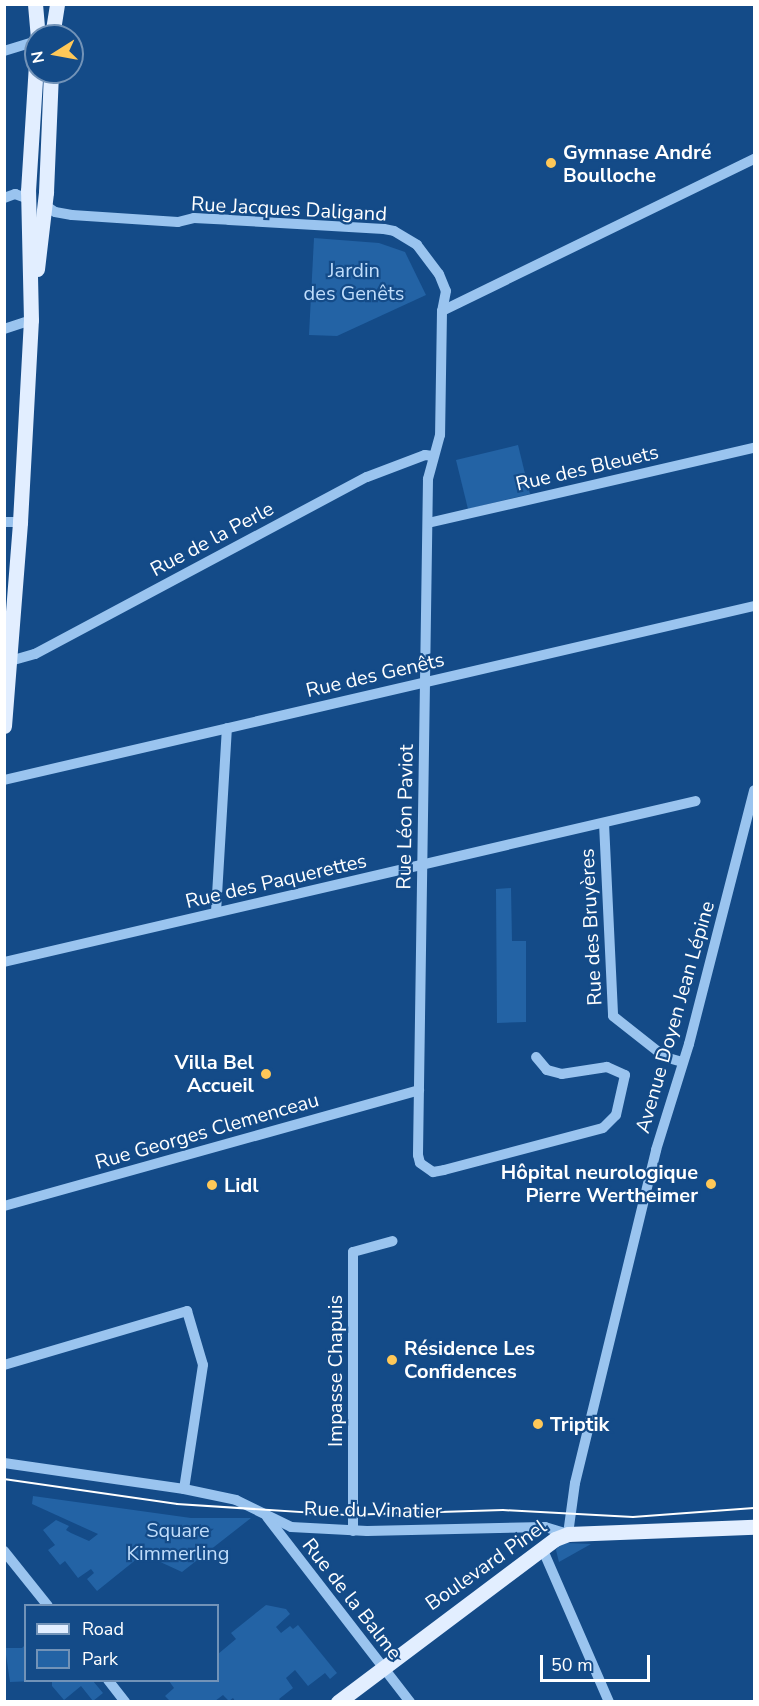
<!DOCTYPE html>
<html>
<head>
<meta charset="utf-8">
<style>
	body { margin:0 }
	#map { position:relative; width:759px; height:1706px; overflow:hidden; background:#144b88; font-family:"Nunito Sans",sans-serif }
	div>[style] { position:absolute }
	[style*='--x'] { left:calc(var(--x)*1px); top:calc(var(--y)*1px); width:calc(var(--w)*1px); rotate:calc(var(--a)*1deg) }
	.green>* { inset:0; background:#2363a5 }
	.minor>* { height:10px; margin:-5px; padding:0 5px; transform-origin:5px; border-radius:5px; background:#9ac4ef }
	.major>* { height:15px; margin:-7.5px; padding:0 7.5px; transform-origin:7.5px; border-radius:7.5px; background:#e2eeff }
	.tram>* { height:1.5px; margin:-0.75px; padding:0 0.75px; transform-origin:0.75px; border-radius:0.75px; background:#fff }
	.dots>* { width:16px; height:16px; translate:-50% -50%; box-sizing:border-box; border:3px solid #144b88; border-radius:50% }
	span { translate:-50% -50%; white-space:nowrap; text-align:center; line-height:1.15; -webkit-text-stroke:4.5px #144b88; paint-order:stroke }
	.poi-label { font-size:20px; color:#fff; font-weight:700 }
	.left { translate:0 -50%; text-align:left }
	.right { translate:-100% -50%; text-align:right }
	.street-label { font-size:20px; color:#fff }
	.park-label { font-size:20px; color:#c0ddfb }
	.frame { position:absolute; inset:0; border:6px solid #fff; pointer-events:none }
	.legend { position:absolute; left:24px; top:1604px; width:195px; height:78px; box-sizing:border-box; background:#144b88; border:2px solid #7293b8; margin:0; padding:8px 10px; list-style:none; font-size:18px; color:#fff }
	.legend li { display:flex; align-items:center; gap:12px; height:30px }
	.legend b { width:30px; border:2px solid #7293b8 }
	.north { position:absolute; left:24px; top:24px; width:60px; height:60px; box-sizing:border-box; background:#144b88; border:2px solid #7293b8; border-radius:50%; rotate:259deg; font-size:16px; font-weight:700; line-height:24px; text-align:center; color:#fff }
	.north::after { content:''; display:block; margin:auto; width:21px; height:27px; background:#ffc858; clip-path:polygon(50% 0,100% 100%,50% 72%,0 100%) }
	.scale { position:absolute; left:540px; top:1655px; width:110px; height:27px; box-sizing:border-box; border:3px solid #fff; border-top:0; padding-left:8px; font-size:18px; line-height:21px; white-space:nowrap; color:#fff; -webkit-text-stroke:4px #144b88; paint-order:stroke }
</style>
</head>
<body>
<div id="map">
	<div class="green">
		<i style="clip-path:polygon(314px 238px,379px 243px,405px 252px,426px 295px,337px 336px,309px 335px)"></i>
		<i style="clip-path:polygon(518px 445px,530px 494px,468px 509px,456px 460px)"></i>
		<i style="clip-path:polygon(511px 888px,512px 941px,526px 941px,526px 1022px,497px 1023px,496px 889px)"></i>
		<i style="clip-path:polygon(33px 1496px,191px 1518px,251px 1518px,182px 1572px,143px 1554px,97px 1591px,87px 1579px,94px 1573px,91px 1569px,78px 1578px,65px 1561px,60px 1565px,48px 1550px,55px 1545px,43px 1530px,56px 1520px,69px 1526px,66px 1530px,71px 1533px,89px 1541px,98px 1534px,32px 1504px)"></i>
		<i style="clip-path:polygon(567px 1543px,591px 1544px,559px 1562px,556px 1550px,559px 1545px)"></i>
		<i style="clip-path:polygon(266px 1605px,286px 1609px,290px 1614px,276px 1627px,281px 1633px,290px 1626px,293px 1629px,298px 1625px,337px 1673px,330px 1679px,325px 1673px,308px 1686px,295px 1670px,286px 1678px,293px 1688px,279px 1699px,281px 1701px,235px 1701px,233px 1698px,229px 1701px,223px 1695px,215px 1701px,170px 1701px,165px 1696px,174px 1688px,169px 1681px,218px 1680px,218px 1654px,236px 1639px,231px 1633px)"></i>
		<i style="clip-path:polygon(25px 1645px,26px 1680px,34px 1681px,10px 1682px,5px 1648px,22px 1648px)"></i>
		<i style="clip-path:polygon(52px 1681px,93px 1681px,103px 1693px,93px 1701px,81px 1686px,64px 1700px,52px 1686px)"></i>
	</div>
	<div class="minor">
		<i style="--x:4;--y:51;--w:34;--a:-17"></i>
		<i style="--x:4;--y:198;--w:12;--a:-20"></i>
		<i style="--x:15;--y:194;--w:15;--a:20"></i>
		<i style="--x:45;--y:205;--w:12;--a:35"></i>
		<i style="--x:55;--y:212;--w:17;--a:10"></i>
		<i style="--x:72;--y:215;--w:106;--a:3.8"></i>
		<i style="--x:178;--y:222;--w:16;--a:-14"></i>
		<i style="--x:194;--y:218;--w:35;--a:3"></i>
		<i style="--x:229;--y:220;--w:155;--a:3.3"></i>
		<i style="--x:384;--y:229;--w:10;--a:11"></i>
		<i style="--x:394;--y:231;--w:27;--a:31"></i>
		<i style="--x:417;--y:245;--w:36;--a:53"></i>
		<i style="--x:439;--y:274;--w:18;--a:68"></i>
		<i style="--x:446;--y:291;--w:20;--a:101"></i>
		<i style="--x:442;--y:311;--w:124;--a:90.9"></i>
		<i style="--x:440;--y:435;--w:46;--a:105.3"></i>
		<i style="--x:428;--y:479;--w:676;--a:90.85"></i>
		<i style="--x:418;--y:1155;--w:8;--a:76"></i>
		<i style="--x:420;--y:1163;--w:16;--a:35"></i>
		<i style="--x:433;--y:1172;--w:11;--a:-10"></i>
		<i style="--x:444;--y:1170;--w:164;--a:-14.8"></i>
		<i style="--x:603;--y:1128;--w:18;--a:-45"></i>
		<i style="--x:616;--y:1115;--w:41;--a:-77.3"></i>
		<i style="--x:625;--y:1075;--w:20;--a:-156"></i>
		<i style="--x:607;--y:1067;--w:46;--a:171.2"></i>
		<i style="--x:562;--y:1074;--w:16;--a:-165"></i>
		<i style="--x:547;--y:1070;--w:17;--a:-130"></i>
		<i style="--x:442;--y:311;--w:347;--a:-26"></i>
		<i style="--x:4;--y:329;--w:28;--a:-18"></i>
		<i style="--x:4;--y:522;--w:16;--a:0"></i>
		<i style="--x:428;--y:523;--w:335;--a:-13"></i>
		<i style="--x:10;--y:661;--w:26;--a:-16"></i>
		<i style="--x:35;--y:654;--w:376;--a:-28.1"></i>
		<i style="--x:367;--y:477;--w:62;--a:-20.8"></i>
		<i style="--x:425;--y:455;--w:8;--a:7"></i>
		<i style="--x:4;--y:780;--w:770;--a:-13.06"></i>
		<i style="--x:604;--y:823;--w:193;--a:87.3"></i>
		<i style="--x:613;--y:1016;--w:66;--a:38.3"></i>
		<i style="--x:665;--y:1057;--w:18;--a:16"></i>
		<i style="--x:216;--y:912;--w:184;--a:-86.6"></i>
		<i style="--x:4;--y:962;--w:710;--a:-13.1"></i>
		<i style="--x:4;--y:1206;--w:431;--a:-15.6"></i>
		<i style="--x:4;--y:1365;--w:191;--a:-16.4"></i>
		<i style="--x:187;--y:1311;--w:56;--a:73.5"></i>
		<i style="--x:203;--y:1365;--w:125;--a:98.7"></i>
		<i style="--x:4;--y:1463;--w:182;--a:8.2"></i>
		<i style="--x:184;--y:1489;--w:53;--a:11.9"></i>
		<i style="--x:236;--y:1500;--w:61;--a:26.1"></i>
		<i style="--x:291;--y:1527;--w:76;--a:3"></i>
		<i style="--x:367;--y:1531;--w:178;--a:-1.3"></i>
		<i style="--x:545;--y:1527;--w:24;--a:17"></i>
		<i style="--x:568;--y:1534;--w:51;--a:-82.2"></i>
		<i style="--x:575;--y:1483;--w:343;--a:-76.3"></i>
		<i style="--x:656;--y:1150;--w:111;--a:-72.7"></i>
		<i style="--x:689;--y:1044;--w:262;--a:-75.6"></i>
		<i style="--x:267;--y:1517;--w:234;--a:52.3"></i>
		<i style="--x:353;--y:1531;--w:279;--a:-90"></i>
		<i style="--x:353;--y:1252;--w:41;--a:-15.4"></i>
		<i style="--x:542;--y:1548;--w:168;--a:66.5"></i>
		<i style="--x:4;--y:1551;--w:70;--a:51.3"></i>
		<i style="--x:108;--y:1680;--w:28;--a:52"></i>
	</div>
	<div class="major">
		<i style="--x:35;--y:4;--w:32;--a:85"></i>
		<i style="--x:52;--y:36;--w:32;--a:-81"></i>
		<i style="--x:37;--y:269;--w:78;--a:-83.3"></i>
		<i style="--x:46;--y:192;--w:120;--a:-87.6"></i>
		<i style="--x:4;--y:726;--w:205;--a:-85.5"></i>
		<i style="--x:20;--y:522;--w:202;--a:-86.9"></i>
		<i style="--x:31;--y:320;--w:129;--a:-91.3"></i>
		<i style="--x:28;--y:191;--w:127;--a:-86.4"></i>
		<i style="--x:338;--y:1702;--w:271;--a:-36.9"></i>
		<i style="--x:555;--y:1539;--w:14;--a:-21"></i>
		<i style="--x:568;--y:1534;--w:186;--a:-2.2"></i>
	</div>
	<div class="tram">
		<i style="--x:4;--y:1479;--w:175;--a:8.2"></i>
		<i style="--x:177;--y:1504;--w:168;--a:3.7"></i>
		<i style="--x:345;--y:1515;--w:158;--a:-1.8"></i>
		<i style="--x:503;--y:1510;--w:130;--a:3.1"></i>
		<i style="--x:633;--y:1517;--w:121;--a:-4.3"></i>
	</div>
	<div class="dots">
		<i style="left:551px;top:163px;background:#ffc858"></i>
		<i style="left:266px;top:1074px;background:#ffc858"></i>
		<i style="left:711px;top:1184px;background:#ffc858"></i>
		<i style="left:212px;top:1185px;background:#ffc858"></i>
		<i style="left:392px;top:1360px;background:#ffc858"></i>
		<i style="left:538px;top:1424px;background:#ffc858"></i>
	</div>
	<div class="poi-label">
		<span class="left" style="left:563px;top:164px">Gymnase André<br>Boulloche</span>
		<span class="right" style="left:254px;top:1074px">Villa Bel<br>Accueil</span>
		<span class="right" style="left:698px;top:1184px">Hôpital neurologique<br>Pierre Wertheimer</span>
		<span class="left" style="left:224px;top:1185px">Lidl</span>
		<span class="left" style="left:404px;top:1360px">Résidence Les<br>Confidences</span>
		<span class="left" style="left:550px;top:1424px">Triptik</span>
	</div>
	<div class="street-label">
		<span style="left:289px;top:209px;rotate:3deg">Rue Jacques Daligand</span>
		<span style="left:587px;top:468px;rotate:-13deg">Rue des Bleuets</span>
		<span style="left:212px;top:539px;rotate:-28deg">Rue de la Perle</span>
		<span style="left:375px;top:675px;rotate:-13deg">Rue des Genêts</span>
		<span style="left:405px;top:817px;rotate:-89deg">Rue Léon Paviot</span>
		<span style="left:276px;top:881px;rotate:-13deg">Rue des Paquerettes</span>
		<span style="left:591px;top:927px;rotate:-93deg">Rue des Bruyères</span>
		<span style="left:675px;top:1017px;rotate:-74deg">Avenue Doyen Jean Lépine</span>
		<span style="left:207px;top:1131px;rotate:-16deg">Rue Georges Clemenceau</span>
		<span style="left:335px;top:1371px;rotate:-90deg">Impasse Chapuis</span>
		<span style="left:373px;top:1510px;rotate:1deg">Rue du Vinatier</span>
		<span style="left:486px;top:1565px;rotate:-35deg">Boulevard Pinel</span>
		<span style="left:352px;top:1599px;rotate:52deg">Rue de la Balme</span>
	</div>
	<div class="park-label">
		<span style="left:354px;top:282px">Jardin<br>des Genêts</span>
		<span style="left:178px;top:1542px">Square<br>Kimmerling</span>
	</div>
	<div class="frame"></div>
	<ul class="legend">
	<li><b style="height:8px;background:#e2eeff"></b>Road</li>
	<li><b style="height:16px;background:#2363a5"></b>Park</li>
	</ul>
	<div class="north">N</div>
	<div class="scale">50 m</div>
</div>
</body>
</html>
